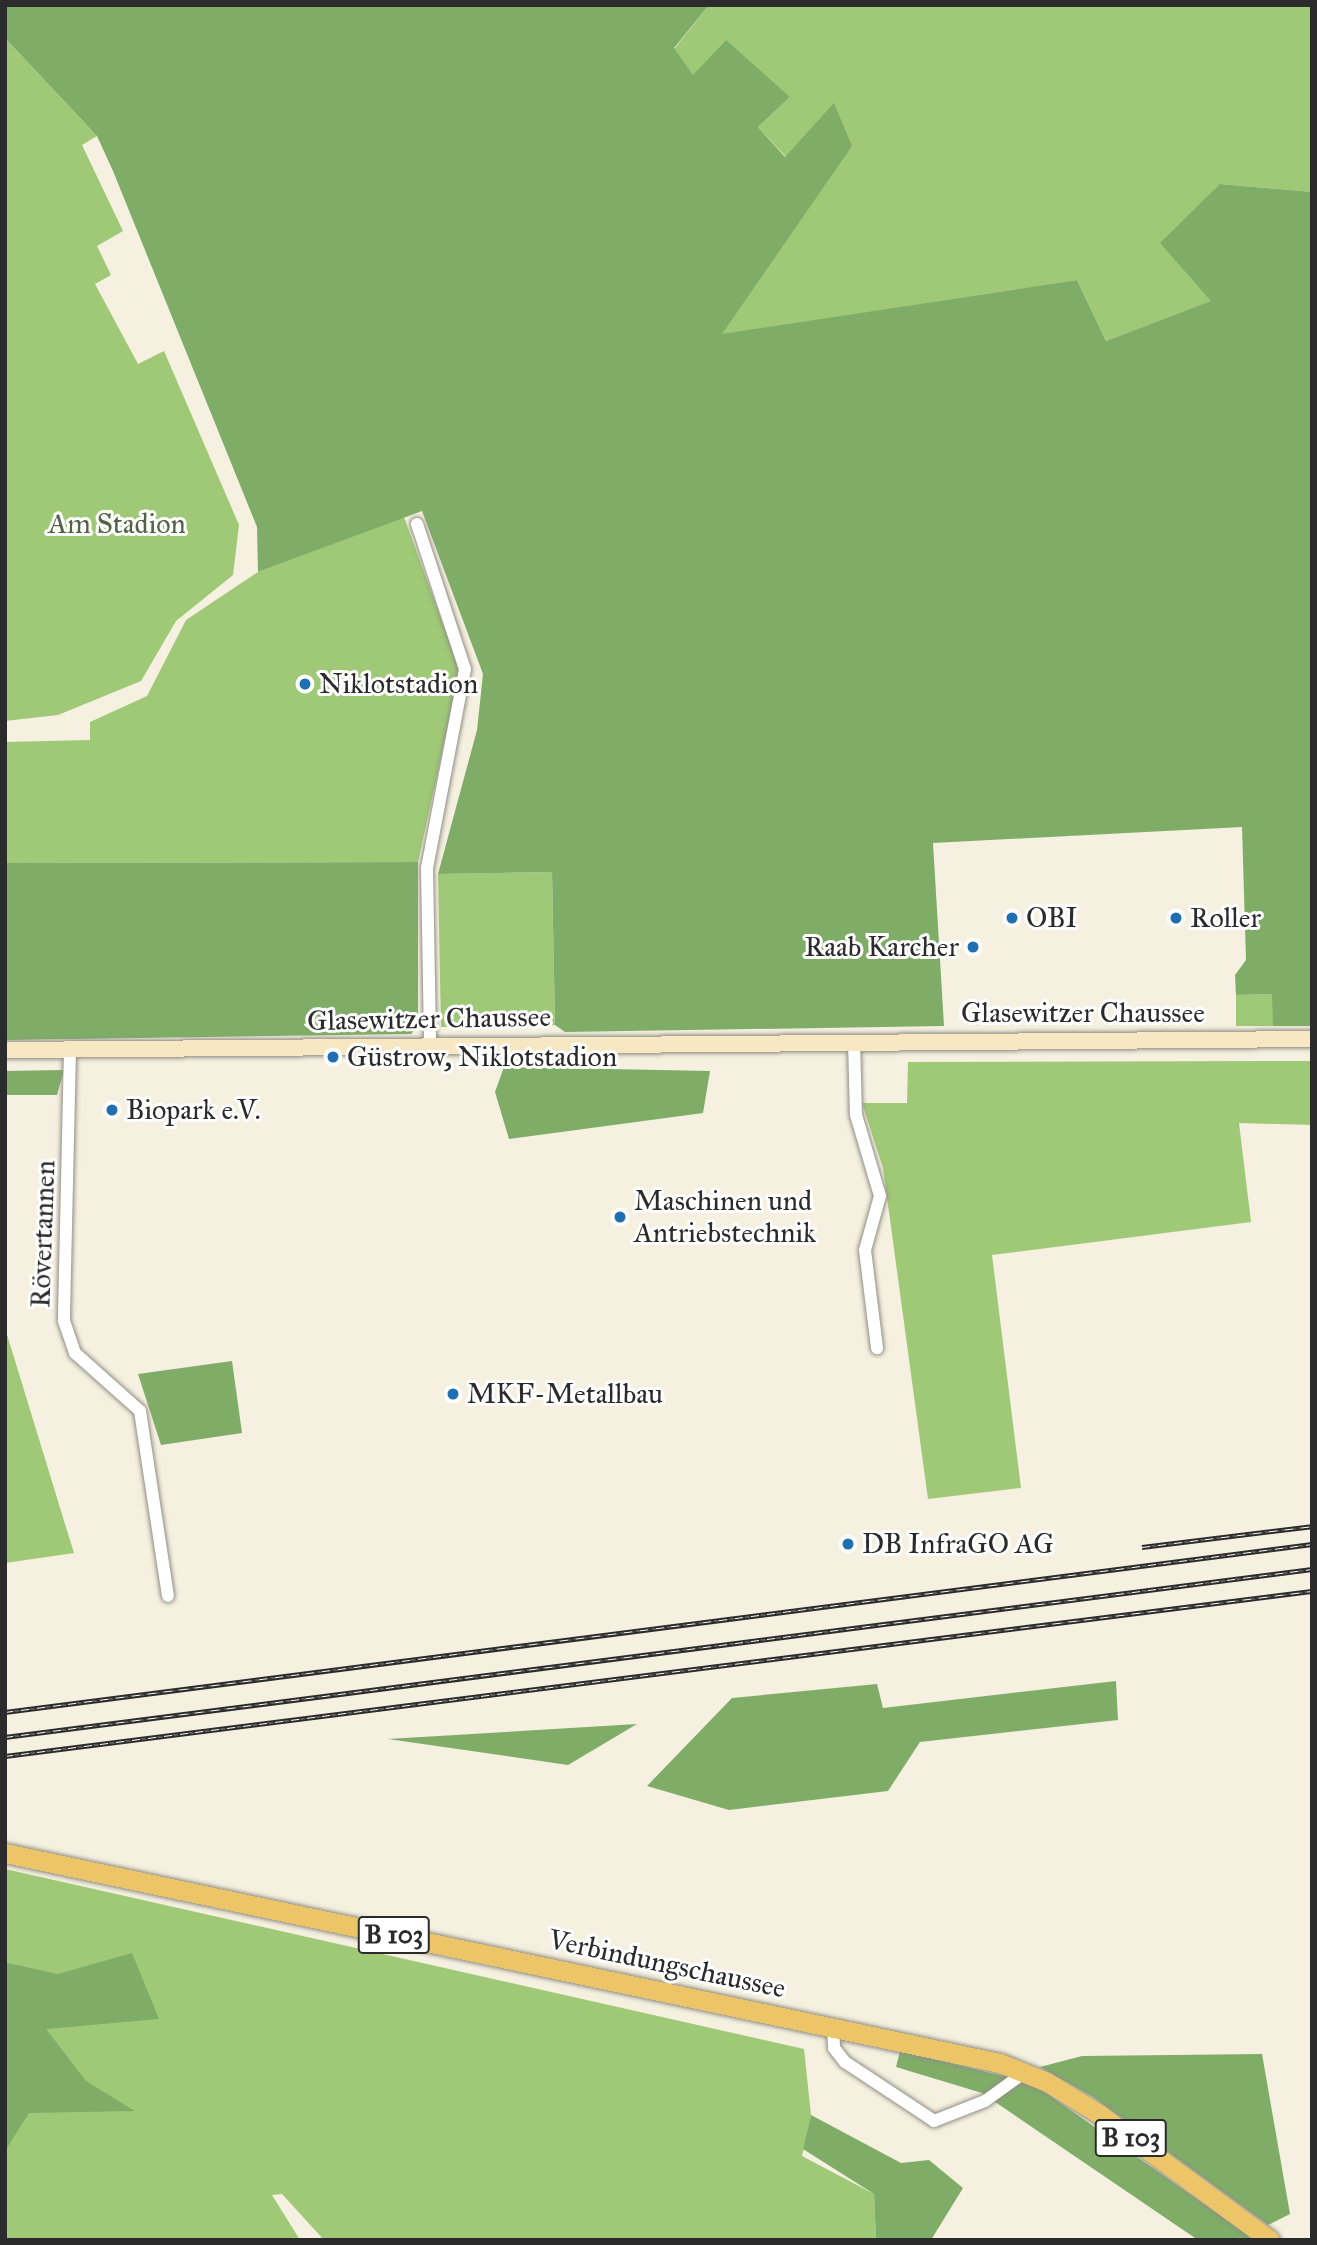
<!DOCTYPE html>
<html>
<head>
<meta charset="utf-8">
<style>
	body { margin:0 }
	#map { position:relative; width:1317px; height:2245px; overflow:hidden; background:#f5f0df; font-family:"IM FELL Great Primer",serif }
	div>[style] { position:absolute }
	[style*='--x'] { left:calc(var(--x)*1px); top:calc(var(--y)*1px); width:calc(var(--w)*1px); rotate:calc(var(--a)*1deg) }
	.green>* { inset:0; background:#9fc976 }
	.forest>* { inset:0; background:#7fad67 }
	.roads { filter:drop-shadow(0 0 2px #908e85) drop-shadow(0 0 2px #908e85) }
	.minor>* { height:12px; margin:-6px; padding:0 6px; transform-origin:6px; border-radius:6px; background:#fff }
	.secondary>* { height:16px; margin:-8px; padding:0 8px; transform-origin:8px; border-radius:8px; background:#f7e8c3 }
	.primary>* { height:19px; margin:-9.5px; padding:0 9.5px; transform-origin:9.5px; border-radius:9.5px; background:#ecc569 }
	.rail>* { height:5px; margin-top:-2.5px; transform-origin:0; background:repeating-linear-gradient(90deg,#fff 0 8px,#2b2b2b 0 16px); box-sizing:border-box; border-block:2px solid #2b2b2b }
	.dots>* { width:19px; height:19px; translate:-50% -50%; box-sizing:border-box; border:4px solid #fff; border-radius:50% }
	span { translate:-50% -50%; white-space:nowrap; text-align:center; line-height:1.15; -webkit-text-stroke:6px #fff; paint-order:stroke }
	.shield-label span { padding:2px 5px; background:#fff; border:2px solid; border-radius:5px; -webkit-text-stroke-width:0 }
	.shield-label { font-size:26px; color:#2b2b2b; font-weight:700 }
	.park-label { font-size:28px; color:#546245 }
	.poi-label { font-size:28px; color:#2b2b2b }
	.left { translate:0 -50%; text-align:left }
	.right { translate:-100% -50%; text-align:right }
	.street-label { font-size:28px; color:#2b2b2b }
	.frame { position:absolute; inset:0; border:7px solid #2b2b2b; pointer-events:none }
</style>
</head>
<body>
<div id="map">
	<div class="green">
		<i style="clip-path:polygon(709px 5px,1312px 5px,1312px 192px,1220px 184px,1212px 301px,1106px 341px,1077px 280px,721px 335px,786px 157px,758px 127px,790px 97px,725px 41px,693px 76px,674px 49px)"></i>
		<i style="clip-path:polygon(5px 38px,97px 136px,82px 145px,123px 231px,97px 246px,111px 275px,95px 284px,138px 364px,164px 351px,239px 525px,233px 575px,176px 621px,141px 681px,58px 715px,5px 721px)"></i>
		<i style="clip-path:polygon(404px 517px,460px 671px,418px 862px,5px 863px,5px 742px,90px 740px,90px 722px,147px 696px,186px 620px,258px 572px)"></i>
		<i style="clip-path:polygon(552px 872px,555px 1025px,441px 1027px,438px 874px)"></i>
		<i style="clip-path:polygon(1273px 994px,1273px 1026px,1236px 1026px,1236px 995px)"></i>
		<i style="clip-path:polygon(1312px 1061px,1312px 1125px,1239px 1123px,1251px 1222px,992px 1255px,1021px 1488px,928px 1499px,883px 1168px,862px 1103px,907px 1103px,908px 1062px)"></i>
		<i style="clip-path:polygon(5px 1328px,65px 1524px,74px 1553px,5px 1563px)"></i>
		<i style="clip-path:polygon(5px 1869px,804px 2049px,811px 2115px,802px 2156px,874px 2194px,876px 2240px,324px 2240px,282px 2194px,272px 2195px,300px 2240px,5px 2240px,5px 2019px,57px 1974px,5px 1962px)"></i>
	</div>
	<div class="forest">
		<i style="clip-path:polygon(5px 5px,709px 5px,674px 48px,693px 75px,726px 40px,790px 97px,758px 127px,785px 157px,834px 103px,852px 146px,722px 334px,1077px 280px,1106px 341px,1211px 301px,1160px 243px,1220px 184px,1312px 192px,1312px 1026px,1273px 1026px,1272px 994px,1236px 995px,1235px 975px,1246px 960px,1242px 827px,933px 843px,944px 1026px,565px 1032px,555px 1025px,552px 872px,438px 874px,477px 730px,483px 674px,422px 511px,258px 572px,257px 527px,113px 171px,97px 136px,5px 38px)"></i>
		<i style="clip-path:polygon(418px 862px,418px 1026px,411px 1034px,5px 1040px,5px 863px)"></i>
		<i style="clip-path:polygon(504px 1067px,710px 1071px,703px 1113px,509px 1139px,495px 1092px)"></i>
		<i style="clip-path:polygon(64px 1070px,57px 1095px,5px 1095px,5px 1071px)"></i>
		<i style="clip-path:polygon(232px 1361px,242px 1433px,161px 1445px,138px 1374px)"></i>
		<i style="clip-path:polygon(1116px 1681px,1118px 1720px,920px 1742px,888px 1791px,729px 1810px,647px 1786px,732px 1698px,877px 1684px,883px 1708px)"></i>
		<i style="clip-path:polygon(637px 1724px,568px 1765px,388px 1739px)"></i>
		<i style="clip-path:polygon(132px 1953px,159px 2019px,46px 2029px,86px 2081px,135px 2111px,29px 2113px,5px 2151px,5px 1962px,58px 1974px)"></i>
		<i style="clip-path:polygon(900px 2051px,1032px 2083px,1255px 2240px,1198px 2240px,982px 2093px,896px 2067px)"></i>
		<i style="clip-path:polygon(1262px 2054px,1290px 2214px,1268px 2225px,1093px 2097px,1040px 2067px,1082px 2056px)"></i>
		<i style="clip-path:polygon(811px 2115px,901px 2163px,929px 2160px,963px 2188px,931px 2240px,876px 2240px,874px 2194px,803px 2149px)"></i>
	</div>
	<div class="roads">
		<div class="minor">
			<i style="--x:417;--y:524;--w:153;--a:71.7"></i>
			<i style="--x:465;--y:669;--w:203;--a:100.8"></i>
			<i style="--x:427;--y:868;--w:176;--a:89"></i>
			<i style="--x:854;--y:1041;--w:74;--a:88.5"></i>
			<i style="--x:856;--y:1115;--w:84;--a:73.5"></i>
			<i style="--x:880;--y:1196;--w:56;--a:105.5"></i>
			<i style="--x:865;--y:1250;--w:99;--a:83"></i>
			<i style="--x:70;--y:1050;--w:271;--a:91.3"></i>
			<i style="--x:64;--y:1321;--w:34;--a:71"></i>
			<i style="--x:75;--y:1353;--w:87;--a:41.7"></i>
			<i style="--x:140;--y:1411;--w:187;--a:81.4"></i>
			<i style="--x:833;--y:2027;--w:21;--a:87"></i>
			<i style="--x:834;--y:2048;--w:18;--a:52"></i>
			<i style="--x:845;--y:2062;--w:107;--a:33.5"></i>
			<i style="--x:934;--y:2121;--w:55;--a:-21.4"></i>
			<i style="--x:985;--y:2101;--w:49;--a:-35.9"></i>
		</div>
		<div class="secondary">
			<i style="--x:5;--y:1050;--w:1307;--a:-0.48"></i>
		</div>
		<div class="primary">
			<i style="--x:5;--y:1853;--w:1017;--a:11.92"></i>
			<i style="--x:1000;--y:2063;--w:51;--a:22"></i>
			<i style="--x:1047;--y:2082;--w:61;--a:31.6"></i>
			<i style="--x:1099;--y:2114;--w:212;--a:36.4"></i>
		</div>
	</div>
	<div class="rail">
		<i style="--x:1142;--y:1547;--w:171;--a:-7"></i>
		<i style="--x:5;--y:1712;--w:1318;--a:-7.32"></i>
		<i style="--x:5;--y:1737;--w:1318;--a:-7.32"></i>
		<i style="--x:5;--y:1756;--w:1317;--a:-7.2"></i>
	</div>
	<div class="dots">
		<i style="left:305px;top:684px;background:#1f6fb2"></i>
		<i style="left:1012px;top:918px;background:#1f6fb2"></i>
		<i style="left:1176px;top:918px;background:#1f6fb2"></i>
		<i style="left:973px;top:947px;background:#1f6fb2"></i>
		<i style="left:333px;top:1057px;background:#1f6fb2"></i>
		<i style="left:112px;top:1110px;background:#1f6fb2"></i>
		<i style="left:620px;top:1217px;background:#1f6fb2"></i>
		<i style="left:453px;top:1394px;background:#1f6fb2"></i>
		<i style="left:848px;top:1544px;background:#1f6fb2"></i>
	</div>
	<div class="shield-label">
		<span style="left:394px;top:1935px">B 103</span>
		<span style="left:1131px;top:2138px">B 103</span>
	</div>
	<div class="park-label">
		<span style="left:117px;top:524px">Am Stadion</span>
	</div>
	<div class="poi-label">
		<span class="left" style="left:319px;top:684px">Niklotstadion</span>
		<span class="left" style="left:1026px;top:918px">OBI</span>
		<span class="left" style="left:1190px;top:918px">Roller</span>
		<span class="right" style="left:959px;top:947px">Raab Karcher</span>
		<span class="left" style="left:347px;top:1057px">Güstrow, Niklotstadion</span>
		<span class="left" style="left:126px;top:1110px">Biopark e.V.</span>
		<span class="left" style="left:634px;top:1217px">Maschinen und<br>Antriebstechnik</span>
		<span class="left" style="left:467px;top:1394px">MKF-Metallbau</span>
		<span class="left" style="left:862px;top:1544px">DB InfraGO AG</span>
	</div>
	<div class="street-label">
		<span style="left:1083px;top:1013px">Glasewitzer Chaussee</span>
		<span style="left:429px;top:1019px;rotate:-1deg">Glasewitzer Chaussee</span>
		<span style="left:43px;top:1234px;rotate:-88deg">Rövertannen</span>
		<span style="left:667px;top:1964px;rotate:12deg">Verbindungschaussee</span>
	</div>
	<div class="frame"></div>
</div>
</body>
</html>
